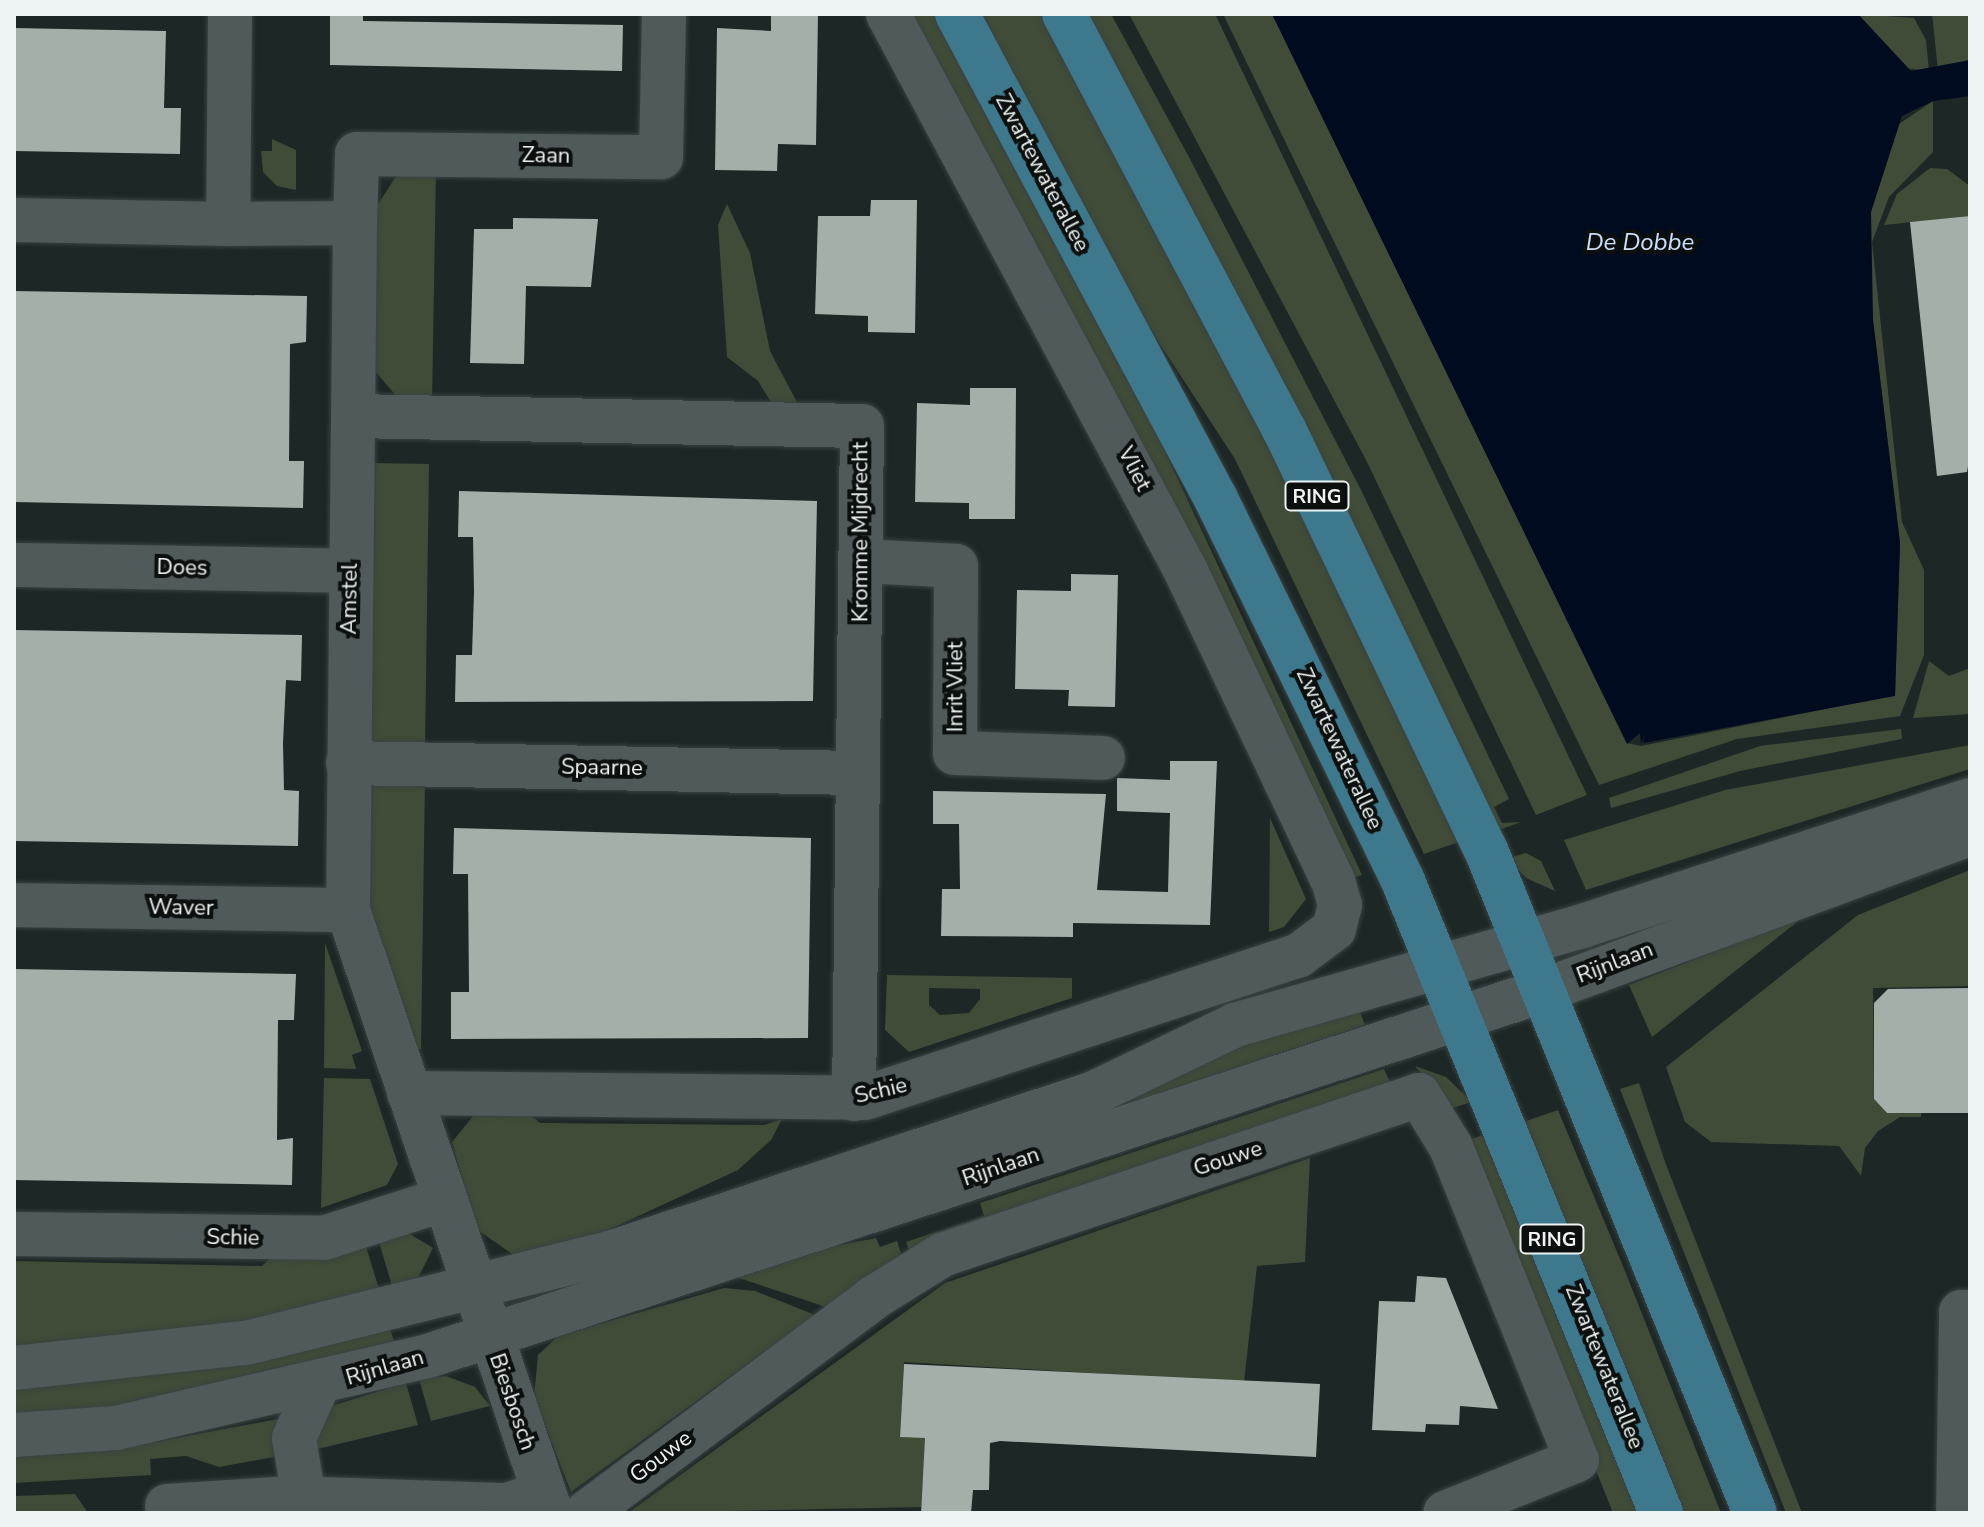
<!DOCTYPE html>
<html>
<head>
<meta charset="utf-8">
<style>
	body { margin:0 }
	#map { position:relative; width:1984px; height:1527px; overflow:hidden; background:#1d2726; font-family:"Nunito Sans",sans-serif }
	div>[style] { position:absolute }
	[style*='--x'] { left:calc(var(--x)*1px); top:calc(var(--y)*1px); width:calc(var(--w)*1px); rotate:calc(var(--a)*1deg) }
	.green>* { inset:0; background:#404c37 }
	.water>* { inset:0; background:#010b1f }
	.building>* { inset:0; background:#a5afaa }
	.roads { filter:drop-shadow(0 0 2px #3a4241) drop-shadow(0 0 2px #3a4241) }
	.minor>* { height:44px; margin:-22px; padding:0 22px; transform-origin:22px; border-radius:22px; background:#505a5a }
	.major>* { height:44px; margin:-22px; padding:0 22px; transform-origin:22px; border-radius:22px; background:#3e788c }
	span { translate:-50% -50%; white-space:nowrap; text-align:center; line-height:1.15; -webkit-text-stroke:8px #0b0f0e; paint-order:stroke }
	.shield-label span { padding:2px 6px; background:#0b0f0e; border:2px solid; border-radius:6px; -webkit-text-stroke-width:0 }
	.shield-label { font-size:20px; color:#eef4f4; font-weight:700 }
	.street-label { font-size:22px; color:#eef4f4 }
	.water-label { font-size:24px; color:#cbe0fd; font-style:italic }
	.frame { position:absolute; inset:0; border:16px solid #eef4f4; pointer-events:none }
</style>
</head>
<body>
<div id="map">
	<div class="green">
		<i style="clip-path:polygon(907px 14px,935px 14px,1116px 346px,1362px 875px,1349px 879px)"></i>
		<i style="clip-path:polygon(976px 14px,1040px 14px,1287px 479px,1459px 842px,1424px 854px,1235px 459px,1154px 335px)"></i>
		<i style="clip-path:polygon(1084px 14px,1111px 14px,1190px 159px,1362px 492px,1509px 799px,1494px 807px,1502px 823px,1521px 822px,1496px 831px)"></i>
		<i style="clip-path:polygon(1129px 14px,1215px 14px,1587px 795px,1536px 815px,1366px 460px)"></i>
		<i style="clip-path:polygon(1223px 14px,1272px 14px,1627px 743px,1641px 746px,1895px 695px,1900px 543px,1873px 320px,1870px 273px,1871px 212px,1896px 126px,1933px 101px,1933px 152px,1889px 197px,1872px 242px,1902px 522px,1924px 570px,1924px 655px,1900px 716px,1737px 739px,1599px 785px)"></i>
		<i style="clip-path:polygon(1858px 14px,1914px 18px,1926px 40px,1929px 71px,1904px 68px)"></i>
		<i style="clip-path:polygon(1932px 14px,1970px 14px,1970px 60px,1938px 70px)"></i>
		<i style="clip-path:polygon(272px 139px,296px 150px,296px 190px,277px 186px,263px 172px,261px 151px,272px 151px)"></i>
		<i style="clip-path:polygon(1930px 168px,1947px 169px,1970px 186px,1970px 216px,1884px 225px,1897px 194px)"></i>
		<i style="clip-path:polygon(436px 169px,432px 402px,398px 398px,374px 370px,375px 209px,398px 173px)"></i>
		<i style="clip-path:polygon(727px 204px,750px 253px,770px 351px,800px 408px,774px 407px,758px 381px,727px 357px,718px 225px)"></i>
		<i style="clip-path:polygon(372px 463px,429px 464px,425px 751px,367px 750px)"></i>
		<i style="clip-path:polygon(1929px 661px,1949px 676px,1970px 668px,1970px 714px,1913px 718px)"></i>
		<i style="clip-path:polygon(1901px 729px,1902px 739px,1740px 771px,1611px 808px,1609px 798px,1760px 746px)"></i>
		<i style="clip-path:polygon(1970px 745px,1970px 769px,1586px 890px,1564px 840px,1725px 790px)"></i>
		<i style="clip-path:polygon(366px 777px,425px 778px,421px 1049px,415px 1049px,370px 915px)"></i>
		<i style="clip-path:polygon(1270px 818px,1306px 899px,1284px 927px,1269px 932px)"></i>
		<i style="clip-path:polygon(1526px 853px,1541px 861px,1555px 891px,1526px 878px,1508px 858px)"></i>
		<i style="clip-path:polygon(1970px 870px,1970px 986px,1873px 988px,1874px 1099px,1887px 1113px,1921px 1113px,1921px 1117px,1900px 1117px,1878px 1131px,1865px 1148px,1861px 1176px,1839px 1146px,1711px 1142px,1685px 1122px,1666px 1067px,1858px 915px)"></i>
		<i style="clip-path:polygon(1798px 919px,1797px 922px,1652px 1037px,1629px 985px)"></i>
		<i style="clip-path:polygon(325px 943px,362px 1051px,352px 1055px,356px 1069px,324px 1068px)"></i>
		<i style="clip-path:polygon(evenodd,887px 975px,1072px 978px,1072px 998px,909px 1052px,885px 1030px,887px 975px,929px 988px,980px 989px,980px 999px,969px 1013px,940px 1015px,929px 1005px,929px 988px)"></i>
		<i style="clip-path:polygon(1357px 1005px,1365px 1025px,1168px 1091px,1063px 1136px,1220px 1043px)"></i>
		<i style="clip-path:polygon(1415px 1066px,1446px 1077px,1472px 1102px,1452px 1108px)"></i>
		<i style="clip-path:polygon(1384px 1069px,1393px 1089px,911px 1255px,906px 1242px,984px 1216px,980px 1203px)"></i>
		<i style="clip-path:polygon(324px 1078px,370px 1079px,398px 1164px,387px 1185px,321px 1208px)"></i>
		<i style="clip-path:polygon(1639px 1083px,1665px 1162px,1802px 1513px,1786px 1513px,1620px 1089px)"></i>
		<i style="clip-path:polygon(1558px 1110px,1625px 1271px,1721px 1513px,1679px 1513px,1523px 1122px)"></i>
		<i style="clip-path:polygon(526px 1111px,540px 1123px,764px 1125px,782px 1119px,771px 1140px,738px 1170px,593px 1237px,515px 1256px,475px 1228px,452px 1142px,474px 1115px)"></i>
		<i style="clip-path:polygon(1486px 1134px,1639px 1513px,1613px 1513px,1465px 1141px)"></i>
		<i style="clip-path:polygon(1310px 1158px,1305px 1262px,1257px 1266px,1244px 1382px,904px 1362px,900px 1436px,926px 1436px,921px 1507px,628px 1513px,945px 1283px)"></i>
		<i style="clip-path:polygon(408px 1233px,433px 1248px,419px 1276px,394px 1292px,378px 1239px)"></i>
		<i style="clip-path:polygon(876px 1238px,880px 1247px,897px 1241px,903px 1260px,826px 1307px,736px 1277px,757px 1261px)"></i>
		<i style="clip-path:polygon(365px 1243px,381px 1296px,277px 1320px,14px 1354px,14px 1261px,262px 1266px,274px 1255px)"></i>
		<i style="clip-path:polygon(724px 1288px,755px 1291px,815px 1315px,571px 1492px,534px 1397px,538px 1355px,558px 1336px)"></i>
		<i style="clip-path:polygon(389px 1325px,398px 1355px,346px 1370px,14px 1424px,14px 1382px)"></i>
		<i style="clip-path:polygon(446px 1376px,475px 1387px,490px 1406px,431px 1421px,419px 1379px)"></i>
		<i style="clip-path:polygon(406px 1383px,418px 1425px,305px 1452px,328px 1407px)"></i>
		<i style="clip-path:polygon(278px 1419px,281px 1456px,274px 1457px,219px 1467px,186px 1456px,150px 1459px,151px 1475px,14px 1483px,14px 1452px,155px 1442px)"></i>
		<i style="clip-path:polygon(75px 1494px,88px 1513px,14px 1513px,14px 1496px)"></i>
	</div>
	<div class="water">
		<i style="clip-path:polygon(1272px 14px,1858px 14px,1911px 71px,1970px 60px,1970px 96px,1933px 101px,1902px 116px,1871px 212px,1873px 320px,1900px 543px,1895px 696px,1643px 743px,1645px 735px,1641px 744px,1640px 733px,1627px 744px)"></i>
	</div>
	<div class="building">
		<i style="clip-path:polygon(330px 14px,363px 14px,363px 21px,623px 25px,622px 71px,330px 65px)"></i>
		<i style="clip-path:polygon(771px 14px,818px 14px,816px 145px,778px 144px,777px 171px,715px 170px,717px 28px,771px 31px)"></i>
		<i style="clip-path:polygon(14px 28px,166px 31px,164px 108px,181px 108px,180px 154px,14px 151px)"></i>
		<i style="clip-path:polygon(871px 200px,917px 200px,915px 333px,868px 332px,868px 316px,815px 314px,818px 216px,870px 216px)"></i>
		<i style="clip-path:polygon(1970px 216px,1970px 454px,1967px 472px,1937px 476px,1910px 222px)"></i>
		<i style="clip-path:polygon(513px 218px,598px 219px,591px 287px,526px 286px,524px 364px,470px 363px,474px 229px,513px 229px)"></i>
		<i style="clip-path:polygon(14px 291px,307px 296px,306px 342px,290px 344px,289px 461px,304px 461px,303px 508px,14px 502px)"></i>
		<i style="clip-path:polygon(970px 388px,1016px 388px,1015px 519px,969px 519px,969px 503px,915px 502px,917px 403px,970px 405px)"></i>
		<i style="clip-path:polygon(459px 491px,817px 501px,813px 701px,455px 702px,456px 655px,472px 655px,474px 592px,473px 537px,458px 537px)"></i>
		<i style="clip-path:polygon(1071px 574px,1118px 575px,1115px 707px,1068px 706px,1069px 690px,1015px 689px,1017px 590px,1071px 591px)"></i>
		<i style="clip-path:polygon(14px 630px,302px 635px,301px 681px,286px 680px,283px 743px,284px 790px,299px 791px,298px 846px,14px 841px)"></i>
		<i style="clip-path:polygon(1170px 761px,1217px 761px,1210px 925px,1073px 923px,1073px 937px,941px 936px,942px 889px,960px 889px,959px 824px,933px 824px,933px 791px,1106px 794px,1097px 890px,1168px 892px,1170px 813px,1117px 811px,1117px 778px,1170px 780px)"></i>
		<i style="clip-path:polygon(454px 828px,811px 838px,808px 1038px,451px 1039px,451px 992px,469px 992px,468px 874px,453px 874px)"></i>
		<i style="clip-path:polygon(14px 969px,296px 974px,294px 1020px,278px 1020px,277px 1140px,293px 1138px,292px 1185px,14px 1180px)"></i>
		<i style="clip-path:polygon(1970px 988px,1970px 1113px,1887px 1113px,1874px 1099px,1874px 1003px,1888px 989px)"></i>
		<i style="clip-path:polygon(1417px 1276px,1446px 1278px,1498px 1409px,1460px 1406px,1459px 1425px,1426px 1424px,1425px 1432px,1372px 1430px,1379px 1301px,1415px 1302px)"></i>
		<i style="clip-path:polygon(904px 1364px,1320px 1384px,1316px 1457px,1000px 1441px,990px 1443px,989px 1490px,973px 1490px,971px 1513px,921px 1513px,925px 1438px,900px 1437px)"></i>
	</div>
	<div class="roads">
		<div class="minor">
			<i style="--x:230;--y:14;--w:210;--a:90.5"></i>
			<i style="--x:228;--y:224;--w:127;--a:-0.5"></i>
			<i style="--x:355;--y:223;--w:687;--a:90.58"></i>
			<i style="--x:348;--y:910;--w:636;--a:71.39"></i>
			<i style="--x:14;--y:220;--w:214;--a:1.1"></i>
			<i style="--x:355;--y:223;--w:69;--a:-88.3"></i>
			<i style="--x:357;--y:154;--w:304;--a:0.6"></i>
			<i style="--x:661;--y:157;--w:143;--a:-88.8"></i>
			<i style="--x:353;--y:416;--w:509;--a:1.13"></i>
			<i style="--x:862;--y:426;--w:673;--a:90.68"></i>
			<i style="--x:862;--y:561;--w:94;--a:3"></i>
			<i style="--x:956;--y:566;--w:187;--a:90.3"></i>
			<i style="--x:955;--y:753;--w:148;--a:1.9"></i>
			<i style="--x:14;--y:565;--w:337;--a:1"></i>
			<i style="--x:348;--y:763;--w:509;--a:1.13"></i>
			<i style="--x:14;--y:905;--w:334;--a:0.9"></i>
			<i style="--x:409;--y:1093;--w:456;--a:0.6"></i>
			<i style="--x:865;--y:1098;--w:456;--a:-18.2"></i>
			<i style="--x:1298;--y:956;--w:45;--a:-36.9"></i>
			<i style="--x:1334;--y:929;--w:25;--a:-76"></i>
			<i style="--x:1340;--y:905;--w:25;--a:-106"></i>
			<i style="--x:1333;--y:881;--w:341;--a:-115.4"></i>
			<i style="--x:1187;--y:573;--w:634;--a:-118.14"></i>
			<i style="--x:14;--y:1234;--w:310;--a:0.7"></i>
			<i style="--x:324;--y:1238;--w:127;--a:-17.9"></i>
			<i style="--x:14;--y:1368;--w:233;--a:-6.2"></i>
			<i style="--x:246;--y:1343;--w:378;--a:-13.9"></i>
			<i style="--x:613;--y:1252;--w:507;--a:-18.29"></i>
			<i style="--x:1094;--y:1093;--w:157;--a:-25.7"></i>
			<i style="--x:1235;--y:1025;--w:361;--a:-15.9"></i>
			<i style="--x:1582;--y:926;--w:408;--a:-18"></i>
			<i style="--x:14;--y:1435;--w:102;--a:-3.9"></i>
			<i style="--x:116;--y:1428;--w:323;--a:-13"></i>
			<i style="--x:431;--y:1355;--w:1172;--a:-18.14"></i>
			<i style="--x:1545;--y:990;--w:453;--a:-20.2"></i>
			<i style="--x:305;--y:1504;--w:67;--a:-99.5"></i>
			<i style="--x:294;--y:1438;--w:56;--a:-65.7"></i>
			<i style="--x:167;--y:1506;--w:124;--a:-3.7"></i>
			<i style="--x:291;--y:1498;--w:216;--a:1.9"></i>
			<i style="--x:507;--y:1505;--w:39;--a:-18"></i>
			<i style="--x:586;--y:1513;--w:359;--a:-36.8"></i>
			<i style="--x:873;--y:1298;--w:81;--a:-31.9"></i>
			<i style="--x:942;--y:1255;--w:503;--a:-18.54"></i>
			<i style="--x:1419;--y:1095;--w:61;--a:58.4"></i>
			<i style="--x:1451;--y:1147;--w:337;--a:68.1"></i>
			<i style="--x:1577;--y:1460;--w:142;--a:158.1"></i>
			<i style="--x:1958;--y:1513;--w:201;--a:-89.1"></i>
			<i style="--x:1961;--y:1312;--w:9;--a:0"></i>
		</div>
		<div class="major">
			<i style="--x:957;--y:14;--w:550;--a:61.9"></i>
			<i style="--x:1216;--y:499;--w:425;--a:63.9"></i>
			<i style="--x:1403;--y:881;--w:683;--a:67.79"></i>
			<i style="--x:1064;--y:14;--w:472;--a:62.1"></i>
			<i style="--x:1285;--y:431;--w:465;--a:64.4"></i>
			<i style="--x:1486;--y:850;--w:715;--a:67.92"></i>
		</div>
	</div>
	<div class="shield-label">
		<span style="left:1317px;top:496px">RING</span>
		<span style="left:1552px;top:1239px">RING</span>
	</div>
	<div class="street-label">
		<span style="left:546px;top:156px;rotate:1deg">Zaan</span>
		<span style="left:1042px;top:173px;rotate:62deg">Zwartewaterallee</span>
		<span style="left:1134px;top:469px;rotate:63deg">Vliet</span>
		<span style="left:861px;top:532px;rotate:-90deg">Kromme Mijdrecht</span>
		<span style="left:182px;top:568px;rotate:1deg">Does</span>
		<span style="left:350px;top:599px;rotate:-89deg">Amstel</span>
		<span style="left:956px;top:687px;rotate:-90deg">Inrit Vliet</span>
		<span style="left:1339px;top:749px;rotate:65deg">Zwartewaterallee</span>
		<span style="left:602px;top:768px;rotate:1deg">Spaarne</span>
		<span style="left:181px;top:908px;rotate:1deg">Waver</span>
		<span style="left:1615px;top:963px;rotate:-21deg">Rijnlaan</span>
		<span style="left:881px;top:1091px;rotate:-13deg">Schie</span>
		<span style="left:1228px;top:1159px;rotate:-18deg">Gouwe</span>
		<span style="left:1001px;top:1167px;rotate:-19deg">Rijnlaan</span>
		<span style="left:233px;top:1238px;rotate:1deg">Schie</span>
		<span style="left:1604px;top:1367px;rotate:68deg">Zwartewaterallee</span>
		<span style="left:385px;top:1368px;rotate:-16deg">Rijnlaan</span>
		<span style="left:512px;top:1402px;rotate:71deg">Biesbosch</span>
		<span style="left:661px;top:1457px;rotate:-37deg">Gouwe</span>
	</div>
	<div class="water-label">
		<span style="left:1640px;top:243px">De Dobbe</span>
	</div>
	<div class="frame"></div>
</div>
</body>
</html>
